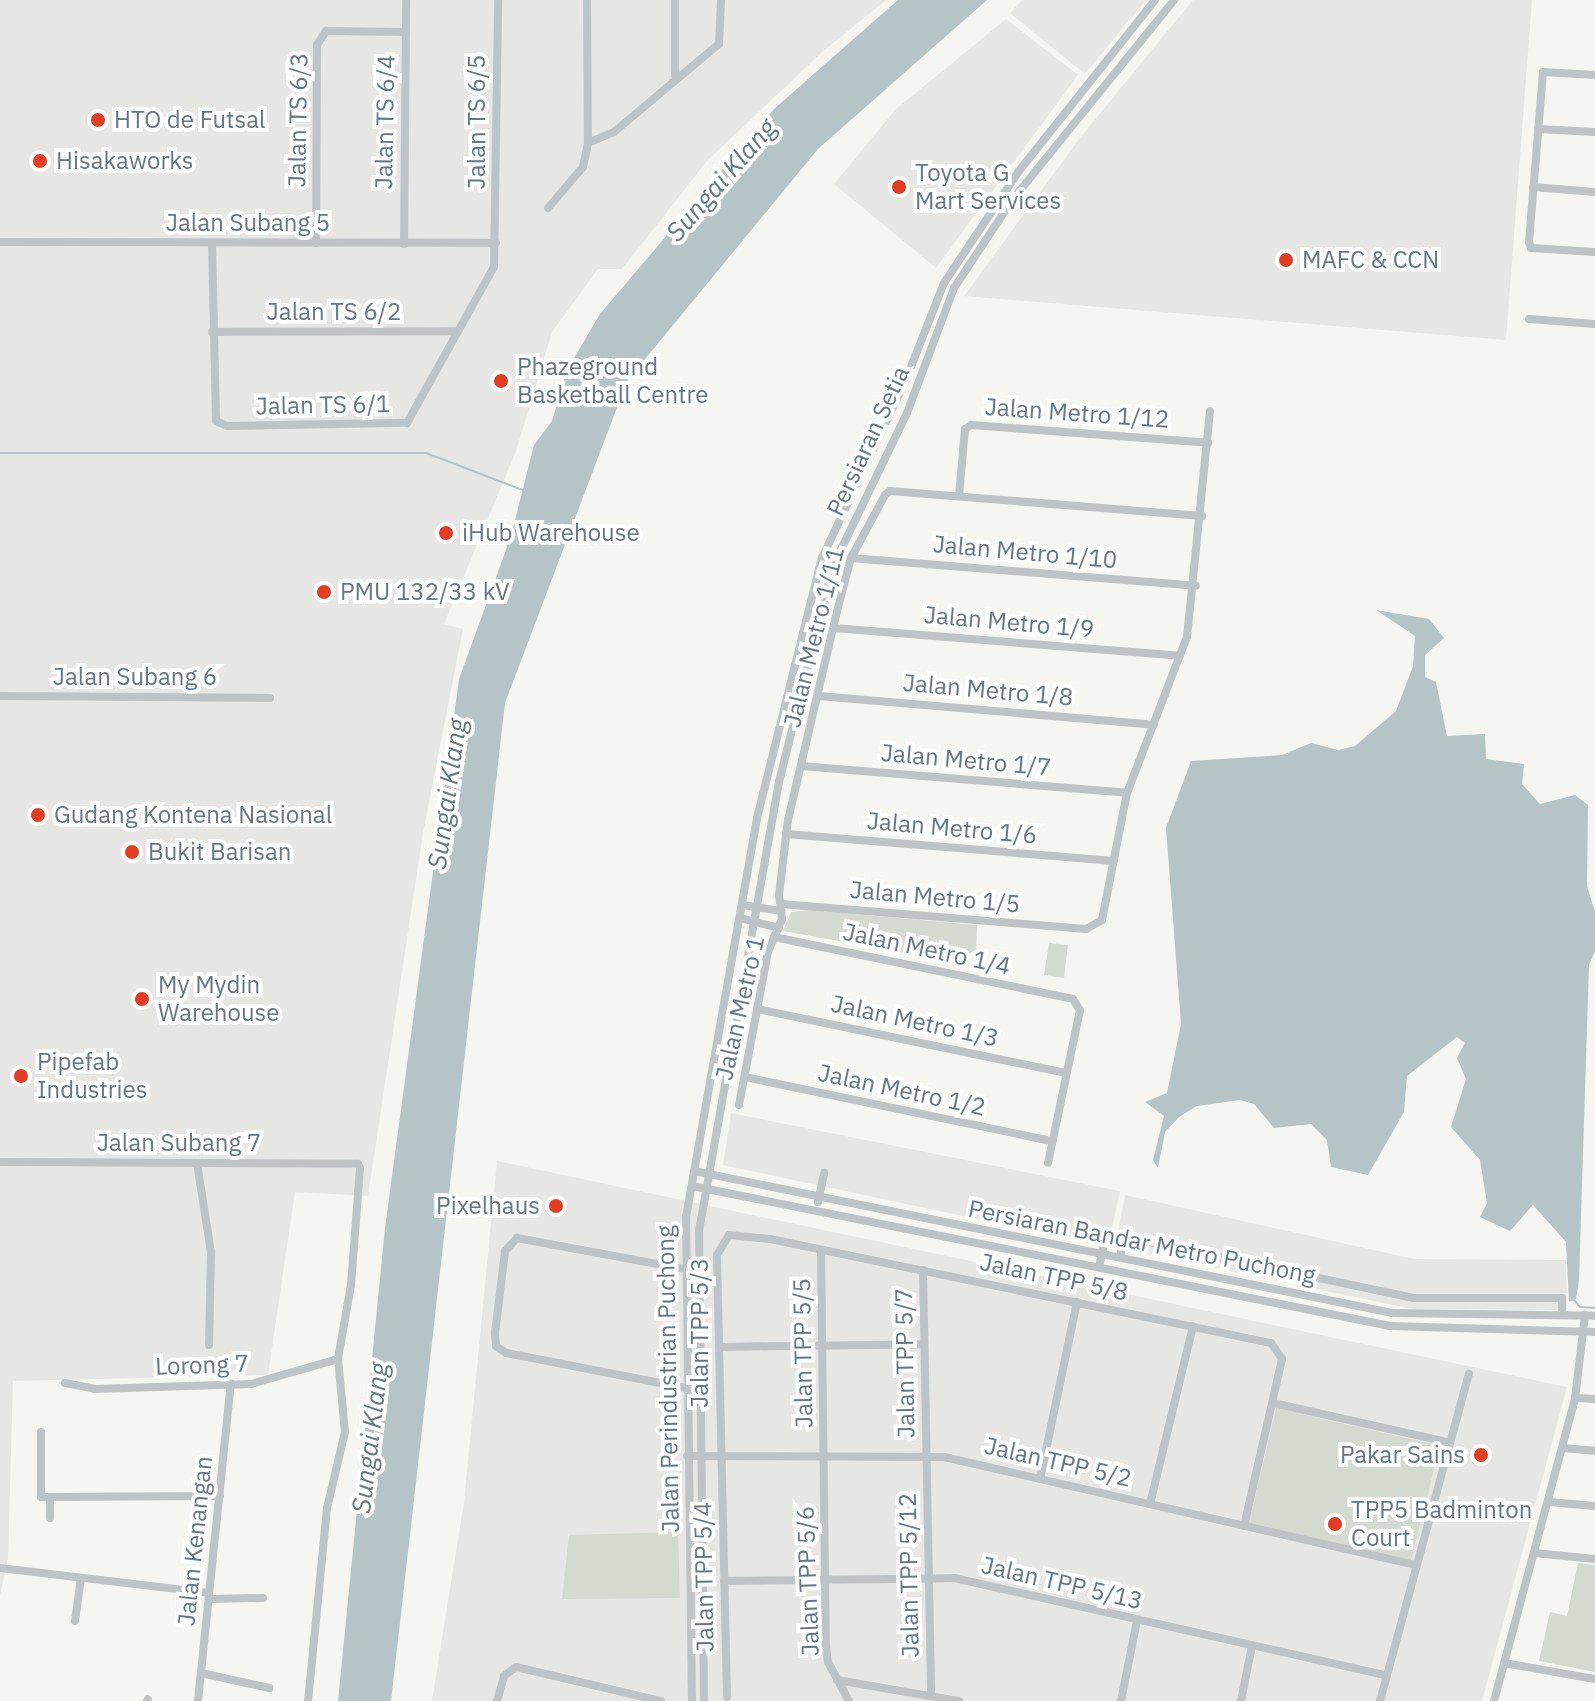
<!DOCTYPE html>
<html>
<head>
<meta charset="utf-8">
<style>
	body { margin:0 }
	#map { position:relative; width:1595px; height:1701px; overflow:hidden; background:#f5f5f1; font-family:"IBM Plex Sans",sans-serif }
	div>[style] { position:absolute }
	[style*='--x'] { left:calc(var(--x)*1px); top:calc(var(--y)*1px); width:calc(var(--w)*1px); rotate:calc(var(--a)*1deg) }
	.built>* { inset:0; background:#e6e6e5 }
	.green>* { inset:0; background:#d5dad0 }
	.water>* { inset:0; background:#b5c4c7 }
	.stream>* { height:2px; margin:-1px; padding:0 1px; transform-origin:1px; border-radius:1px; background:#b5c4c7 }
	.minor>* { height:8px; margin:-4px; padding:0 4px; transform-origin:4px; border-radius:4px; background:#bec3c6 }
	.dots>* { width:22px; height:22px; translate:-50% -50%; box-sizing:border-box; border:4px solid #fff; border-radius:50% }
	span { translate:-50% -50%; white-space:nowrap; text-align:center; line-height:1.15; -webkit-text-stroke:8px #fff; paint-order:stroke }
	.poi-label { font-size:24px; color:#647883 }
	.left { translate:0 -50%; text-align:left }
	.right { translate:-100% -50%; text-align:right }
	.street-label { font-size:24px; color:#647883 }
	.water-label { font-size:26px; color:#5f7a7f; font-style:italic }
</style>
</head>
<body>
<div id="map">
	<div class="built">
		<i style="clip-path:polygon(0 0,886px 0,821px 53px,707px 161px,622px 269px,598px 269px,552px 332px,516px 451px,444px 624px,463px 629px,423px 833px,368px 1196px,295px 1192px,268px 1375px,13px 1381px,8px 1558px,0 1595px)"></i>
		<i style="clip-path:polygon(1022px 0,1146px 0,1085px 74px,1010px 13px)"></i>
		<i style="clip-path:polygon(1193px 0,1532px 0,1506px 340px,964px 296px,1079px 139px)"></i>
		<i style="clip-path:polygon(1006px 19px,1078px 75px,936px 268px,834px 184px,896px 109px)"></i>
		<i style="clip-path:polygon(731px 1113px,1120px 1191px,1108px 1247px,723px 1165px)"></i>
		<i style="clip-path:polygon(497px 1161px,1567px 1387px,1482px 1701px,432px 1701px,464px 1502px)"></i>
		<i style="clip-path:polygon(1125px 1195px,1414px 1259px,1566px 1260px,1567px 1310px,1413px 1309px,1115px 1247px)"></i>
	</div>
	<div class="green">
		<i style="clip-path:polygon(809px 910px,977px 925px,976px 955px,957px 952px,954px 962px,783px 931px,791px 912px)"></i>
		<i style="clip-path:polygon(1049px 943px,1068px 945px,1064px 978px,1044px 975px)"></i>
		<i style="clip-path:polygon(1276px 1408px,1440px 1446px,1411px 1560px,1249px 1523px)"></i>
		<i style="clip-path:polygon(678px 1532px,680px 1598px,562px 1599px,569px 1535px)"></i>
		<i style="clip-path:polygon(1578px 1563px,1595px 1565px,1595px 1672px,1539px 1661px,1550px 1612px,1567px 1616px)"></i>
	</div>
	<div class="water">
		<i style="clip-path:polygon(898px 0,987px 0,818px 149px,627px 381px,505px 703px,391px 1701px,338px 1701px,385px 1228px,459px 679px,511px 536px,534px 445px,552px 421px,567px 370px,600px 314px,774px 109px)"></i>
		<i style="clip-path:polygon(1376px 610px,1429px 619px,1444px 638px,1425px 655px,1425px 677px,1436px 682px,1447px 736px,1485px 734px,1486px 759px,1524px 764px,1522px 784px,1540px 804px,1575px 795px,1588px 805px,1587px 886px,1595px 912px,1595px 951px,1589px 965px,1579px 1280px,1576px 1299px,1569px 1302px,1566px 1242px,1533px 1205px,1510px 1231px,1480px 1217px,1487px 1203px,1480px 1160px,1451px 1127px,1466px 1079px,1457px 1058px,1465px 1043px,1457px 1037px,1407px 1076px,1404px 1112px,1368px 1175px,1331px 1167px,1327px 1140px,1311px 1124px,1274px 1128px,1254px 1104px,1240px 1100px,1197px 1106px,1179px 1117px,1165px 1132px,1158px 1168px,1153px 1160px,1164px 1116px,1145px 1102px,1167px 1093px,1181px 1024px,1166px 828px,1191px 761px,1282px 755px,1311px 743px,1338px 750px,1355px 746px,1396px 711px,1413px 666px,1415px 636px)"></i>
	</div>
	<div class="stream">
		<i style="--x:0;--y:453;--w:426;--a:0"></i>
		<i style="--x:426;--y:453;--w:104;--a:20.9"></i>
		<i style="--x:1574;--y:1300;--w:9;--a:49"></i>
		<i style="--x:1580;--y:1307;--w:15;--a:4"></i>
	</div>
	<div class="minor">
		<i style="--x:587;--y:0;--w:143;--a:89.6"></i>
		<i style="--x:1595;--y:75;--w:52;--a:-176.7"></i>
		<i style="--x:1543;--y:72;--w:171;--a:94.7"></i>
		<i style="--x:1529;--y:242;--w:6;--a:72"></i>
		<i style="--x:1531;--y:248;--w:64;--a:3.6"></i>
		<i style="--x:675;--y:76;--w:76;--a:-90"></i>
		<i style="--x:1538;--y:129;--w:57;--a:3"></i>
		<i style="--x:1533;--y:187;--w:62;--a:4.6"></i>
		<i style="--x:548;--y:208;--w:54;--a:-49.5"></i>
		<i style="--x:583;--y:167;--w:25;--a:-78"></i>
		<i style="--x:588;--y:143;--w:28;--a:-23"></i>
		<i style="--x:614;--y:132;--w:137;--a:-40"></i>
		<i style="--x:719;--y:44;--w:44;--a:-87.4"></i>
		<i style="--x:0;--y:242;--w:496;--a:0.1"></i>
		<i style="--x:212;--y:243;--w:178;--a:88.7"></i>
		<i style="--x:216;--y:421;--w:12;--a:24"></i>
		<i style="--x:227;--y:426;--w:180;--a:-1"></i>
		<i style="--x:407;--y:423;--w:179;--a:-60.9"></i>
		<i style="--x:494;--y:267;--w:267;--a:-89.1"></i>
		<i style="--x:316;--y:243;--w:198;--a:-89.7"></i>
		<i style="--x:317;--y:45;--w:17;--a:-57"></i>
		<i style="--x:326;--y:31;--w:80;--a:0.7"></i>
		<i style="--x:404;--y:244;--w:244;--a:-89.5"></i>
		<i style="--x:1529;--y:319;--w:66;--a:4.3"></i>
		<i style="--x:212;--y:332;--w:243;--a:-0.2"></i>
		<i style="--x:959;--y:496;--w:67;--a:-84.9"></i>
		<i style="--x:965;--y:429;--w:7;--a:-34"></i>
		<i style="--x:971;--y:425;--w:238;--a:4.3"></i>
		<i style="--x:851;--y:558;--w:346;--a:4.6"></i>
		<i style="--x:834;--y:628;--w:347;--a:4.6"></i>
		<i style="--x:0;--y:696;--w:270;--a:0.4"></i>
		<i style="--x:819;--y:696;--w:336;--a:4.9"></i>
		<i style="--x:801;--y:766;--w:327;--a:4.7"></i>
		<i style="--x:786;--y:834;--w:329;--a:4.7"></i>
		<i style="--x:781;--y:904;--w:306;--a:4.7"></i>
		<i style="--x:1086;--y:929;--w:18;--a:-29"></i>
		<i style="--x:1102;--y:920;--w:129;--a:-78.9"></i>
		<i style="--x:1127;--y:793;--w:167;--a:-69"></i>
		<i style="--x:1187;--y:637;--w:227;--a:-84.2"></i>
		<i style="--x:743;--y:905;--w:39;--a:9"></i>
		<i style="--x:740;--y:918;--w:40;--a:14.4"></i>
		<i style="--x:774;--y:937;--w:305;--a:11.7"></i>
		<i style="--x:1073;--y:999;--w:13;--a:58"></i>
		<i style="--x:1080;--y:1010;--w:156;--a:101.8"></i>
		<i style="--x:757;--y:1009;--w:315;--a:11.7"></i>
		<i style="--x:745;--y:1077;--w:314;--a:11.8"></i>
		<i style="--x:739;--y:1105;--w:156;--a:-79.3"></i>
		<i style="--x:768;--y:952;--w:36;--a:-67"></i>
		<i style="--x:782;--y:919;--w:24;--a:-97"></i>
		<i style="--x:779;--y:895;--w:76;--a:-83.2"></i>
		<i style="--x:788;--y:820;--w:211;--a:-76.8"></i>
		<i style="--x:836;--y:615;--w:59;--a:-75.3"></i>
		<i style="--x:851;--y:558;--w:72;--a:-61.6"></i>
		<i style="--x:885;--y:495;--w:6;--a:-39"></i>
		<i style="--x:890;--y:491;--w:313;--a:4.6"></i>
		<i style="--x:0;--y:1162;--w:358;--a:0.3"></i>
		<i style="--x:358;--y:1164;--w:4;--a:63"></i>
		<i style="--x:360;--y:1168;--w:117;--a:94.4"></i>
		<i style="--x:351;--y:1285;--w:75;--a:100"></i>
		<i style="--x:338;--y:1359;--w:73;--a:84.5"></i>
		<i style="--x:345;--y:1432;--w:78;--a:103.3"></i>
		<i style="--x:327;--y:1508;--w:194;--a:95.6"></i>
		<i style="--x:197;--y:1163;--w:90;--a:81.1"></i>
		<i style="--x:211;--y:1252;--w:93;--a:91.2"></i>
		<i style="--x:694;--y:1171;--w:712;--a:11.5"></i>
		<i style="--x:1392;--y:1313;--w:203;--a:0.8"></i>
		<i style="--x:692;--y:1186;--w:712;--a:11.34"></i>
		<i style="--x:1390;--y:1326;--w:205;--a:1.7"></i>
		<i style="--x:818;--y:1202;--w:30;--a:-78"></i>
		<i style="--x:821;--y:1250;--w:396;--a:89.3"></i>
		<i style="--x:826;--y:1646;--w:16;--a:83"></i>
		<i style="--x:828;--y:1662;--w:44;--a:61.7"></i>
		<i style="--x:1120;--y:1257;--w:20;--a:-79"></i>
		<i style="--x:1124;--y:1237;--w:296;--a:11.9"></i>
		<i style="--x:1414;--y:1298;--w:148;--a:0"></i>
		<i style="--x:1562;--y:1298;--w:17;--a:90"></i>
		<i style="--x:1099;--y:1267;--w:34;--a:-78"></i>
		<i style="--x:923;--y:1270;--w:425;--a:88.9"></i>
		<i style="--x:719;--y:1347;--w:205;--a:-0.8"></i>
		<i style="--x:65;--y:1383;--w:31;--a:11"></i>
		<i style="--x:95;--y:1389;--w:156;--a:-1.8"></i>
		<i style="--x:251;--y:1384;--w:91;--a:-16"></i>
		<i style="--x:686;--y:1388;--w:183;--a:-169"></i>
		<i style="--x:506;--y:1353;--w:12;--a:-145"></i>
		<i style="--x:496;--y:1346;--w:13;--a:-94"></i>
		<i style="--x:495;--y:1333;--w:83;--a:-83"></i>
		<i style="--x:505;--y:1251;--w:18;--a:-47"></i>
		<i style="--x:517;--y:1238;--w:175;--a:10.5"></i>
		<i style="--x:1575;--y:1398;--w:20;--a:3"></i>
		<i style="--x:1273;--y:1403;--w:178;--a:12.6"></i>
		<i style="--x:41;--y:1432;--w:65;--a:90"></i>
		<i style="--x:41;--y:1497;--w:179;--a:-0.3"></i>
		<i style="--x:1563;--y:1448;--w:32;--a:5"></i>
		<i style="--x:687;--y:1456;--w:257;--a:0.2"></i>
		<i style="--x:944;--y:1457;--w:482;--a:12.9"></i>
		<i style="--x:1040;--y:1479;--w:181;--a:-78.2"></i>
		<i style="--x:1549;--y:1502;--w:46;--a:5"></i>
		<i style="--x:1150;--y:1504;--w:183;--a:-76.4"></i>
		<i style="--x:50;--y:1518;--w:20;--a:-90"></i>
		<i style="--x:1534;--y:1553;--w:61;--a:5.6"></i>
		<i style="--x:0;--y:1568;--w:210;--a:6.8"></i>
		<i style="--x:724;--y:1581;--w:230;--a:-0.7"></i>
		<i style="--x:954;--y:1578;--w:443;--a:12.7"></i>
		<i style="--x:209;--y:1599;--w:54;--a:-1.1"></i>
		<i style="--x:75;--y:1621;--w:43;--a:-82.1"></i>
		<i style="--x:1504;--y:1663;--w:92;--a:10"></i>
		<i style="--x:201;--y:1673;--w:70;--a:12.4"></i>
		<i style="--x:837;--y:1680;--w:124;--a:9.8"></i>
		<i style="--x:727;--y:1697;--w:442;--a:-91.3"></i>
		<i style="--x:717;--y:1255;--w:23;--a:-59"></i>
		<i style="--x:729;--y:1235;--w:41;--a:5.6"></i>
		<i style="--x:770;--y:1239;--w:512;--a:11.73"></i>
		<i style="--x:1271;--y:1343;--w:19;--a:55"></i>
		<i style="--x:1282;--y:1359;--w:171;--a:102.8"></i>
		<i style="--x:147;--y:1701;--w:2;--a:-63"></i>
		<i style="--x:198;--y:1701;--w:319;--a:-84.1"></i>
		<i style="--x:497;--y:1701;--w:26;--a:-74"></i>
		<i style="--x:504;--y:1676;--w:15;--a:-37"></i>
		<i style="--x:516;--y:1667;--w:149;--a:13.2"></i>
		<i style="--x:692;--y:1701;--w:484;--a:-90.7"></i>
		<i style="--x:686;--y:1217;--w:405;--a:-79.9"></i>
		<i style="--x:757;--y:818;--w:268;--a:-76"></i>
		<i style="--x:822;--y:558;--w:195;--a:-64.8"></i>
		<i style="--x:905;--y:382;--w:106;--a:-68.5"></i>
		<i style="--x:944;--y:283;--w:135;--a:-56.2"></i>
		<i style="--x:1019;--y:171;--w:218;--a:-51.5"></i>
		<i style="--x:704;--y:1701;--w:470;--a:-90.6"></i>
		<i style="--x:699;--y:1231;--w:456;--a:-79.9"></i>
		<i style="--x:779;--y:782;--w:223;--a:-76"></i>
		<i style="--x:833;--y:566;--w:170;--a:-64.2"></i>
		<i style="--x:907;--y:413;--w:134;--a:-69.4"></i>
		<i style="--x:954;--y:288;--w:107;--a:-56.5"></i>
		<i style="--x:1013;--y:199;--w:256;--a:-51"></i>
		<i style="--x:1121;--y:1701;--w:82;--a:-78.7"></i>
		<i style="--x:1241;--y:1701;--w:56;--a:-78.7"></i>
		<i style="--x:1380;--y:1701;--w:339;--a:-74.8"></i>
		<i style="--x:1494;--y:1701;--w:314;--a:-75"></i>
		<i style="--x:1575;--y:1398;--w:84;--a:-83.1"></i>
	</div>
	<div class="dots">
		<i style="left:98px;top:120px;background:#e53c22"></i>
		<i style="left:40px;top:161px;background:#e53c22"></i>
		<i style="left:899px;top:187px;background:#e53c22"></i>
		<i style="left:1286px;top:260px;background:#e53c22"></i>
		<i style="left:501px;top:381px;background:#e53c22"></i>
		<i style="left:446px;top:533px;background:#e53c22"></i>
		<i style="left:324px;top:592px;background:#e53c22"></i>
		<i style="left:38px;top:815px;background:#e53c22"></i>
		<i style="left:132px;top:852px;background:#e53c22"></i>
		<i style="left:142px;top:999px;background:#e53c22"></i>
		<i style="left:21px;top:1076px;background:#e53c22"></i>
		<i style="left:556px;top:1206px;background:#e53c22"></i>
		<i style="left:1481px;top:1455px;background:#e53c22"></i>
		<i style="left:1335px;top:1524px;background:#e53c22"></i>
	</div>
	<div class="poi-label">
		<span class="left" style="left:114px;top:120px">HTO de Futsal</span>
		<span class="left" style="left:56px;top:161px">Hisakaworks</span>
		<span class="left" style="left:915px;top:187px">Toyota G<br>Mart Services</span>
		<span class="left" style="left:1302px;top:260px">MAFC &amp; CCN</span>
		<span class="left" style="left:517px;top:381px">Phazeground<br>Basketball Centre</span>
		<span class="left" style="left:462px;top:533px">iHub Warehouse</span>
		<span class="left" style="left:340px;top:592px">PMU 132/33 kV</span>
		<span class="left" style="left:54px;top:815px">Gudang Kontena Nasional</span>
		<span class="left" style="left:148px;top:852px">Bukit Barisan</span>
		<span class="left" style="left:158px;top:999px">My Mydin<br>Warehouse</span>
		<span class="left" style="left:37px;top:1076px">Pipefab<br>Industries</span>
		<span class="right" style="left:540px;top:1206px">Pixelhaus</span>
		<span class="right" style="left:1465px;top:1455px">Pakar Sains</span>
		<span class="left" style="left:1351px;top:1524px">TPP5 Badminton<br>Court</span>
	</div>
	<div class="street-label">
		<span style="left:298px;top:120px;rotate:-89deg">Jalan TS 6/3</span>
		<span style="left:385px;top:122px;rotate:-89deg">Jalan TS 6/4</span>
		<span style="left:477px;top:122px;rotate:-90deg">Jalan TS 6/5</span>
		<span style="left:248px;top:223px">Jalan Subang 5</span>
		<span style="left:334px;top:312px">Jalan TS 6/2</span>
		<span style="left:323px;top:405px;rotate:-1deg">Jalan TS 6/1</span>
		<span style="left:1077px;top:413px;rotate:4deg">Jalan Metro 1/12</span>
		<span style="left:868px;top:441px;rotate:-65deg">Persiaran Setia</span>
		<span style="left:1025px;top:552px;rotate:5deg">Jalan Metro 1/10</span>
		<span style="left:1009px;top:622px;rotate:5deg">Jalan Metro 1/9</span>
		<span style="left:814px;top:637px;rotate:-76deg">Jalan Metro 1/11</span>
		<span style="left:135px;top:677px">Jalan Subang 6</span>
		<span style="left:988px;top:690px;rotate:5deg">Jalan Metro 1/8</span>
		<span style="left:966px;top:760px;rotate:5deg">Jalan Metro 1/7</span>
		<span style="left:952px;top:828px;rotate:5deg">Jalan Metro 1/6</span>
		<span style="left:935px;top:897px;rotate:5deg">Jalan Metro 1/5</span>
		<span style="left:927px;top:949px;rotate:12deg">Jalan Metro 1/4</span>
		<span style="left:740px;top:1008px;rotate:-77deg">Jalan Metro 1</span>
		<span style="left:915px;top:1021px;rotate:12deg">Jalan Metro 1/3</span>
		<span style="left:902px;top:1090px;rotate:12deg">Jalan Metro 1/2</span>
		<span style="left:179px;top:1143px">Jalan Subang 7</span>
		<span style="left:1142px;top:1242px;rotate:11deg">Persiaran Bandar Metro Puchong</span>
		<span style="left:1054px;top:1277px;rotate:12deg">Jalan TPP 5/8</span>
		<span style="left:700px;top:1333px;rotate:-90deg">Jalan TPP 5/3</span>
		<span style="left:803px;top:1353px;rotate:-91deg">Jalan TPP 5/5</span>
		<span style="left:905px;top:1363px;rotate:-91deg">Jalan TPP 5/7</span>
		<span style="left:202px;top:1365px;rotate:-2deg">Lorong 7</span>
		<span style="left:668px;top:1379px;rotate:-91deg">Jalan Perindustrian Puchong</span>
		<span style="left:1058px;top:1462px;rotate:13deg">Jalan TPP 5/2</span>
		<span style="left:195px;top:1541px;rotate:-84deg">Jalan Kenangan</span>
		<span style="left:909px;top:1575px;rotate:-91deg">Jalan TPP 5/12</span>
		<span style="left:704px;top:1577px;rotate:-91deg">Jalan TPP 5/4</span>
		<span style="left:808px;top:1581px;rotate:-92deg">Jalan TPP 5/6</span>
		<span style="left:1062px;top:1583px;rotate:13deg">Jalan TPP 5/13</span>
	</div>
	<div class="water-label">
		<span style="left:721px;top:180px;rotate:-49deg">Sungai Klang</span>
		<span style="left:447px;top:794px;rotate:-82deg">Sungai Klang</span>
		<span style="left:370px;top:1438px;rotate:-83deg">Sungai Klang</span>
	</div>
</div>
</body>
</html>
